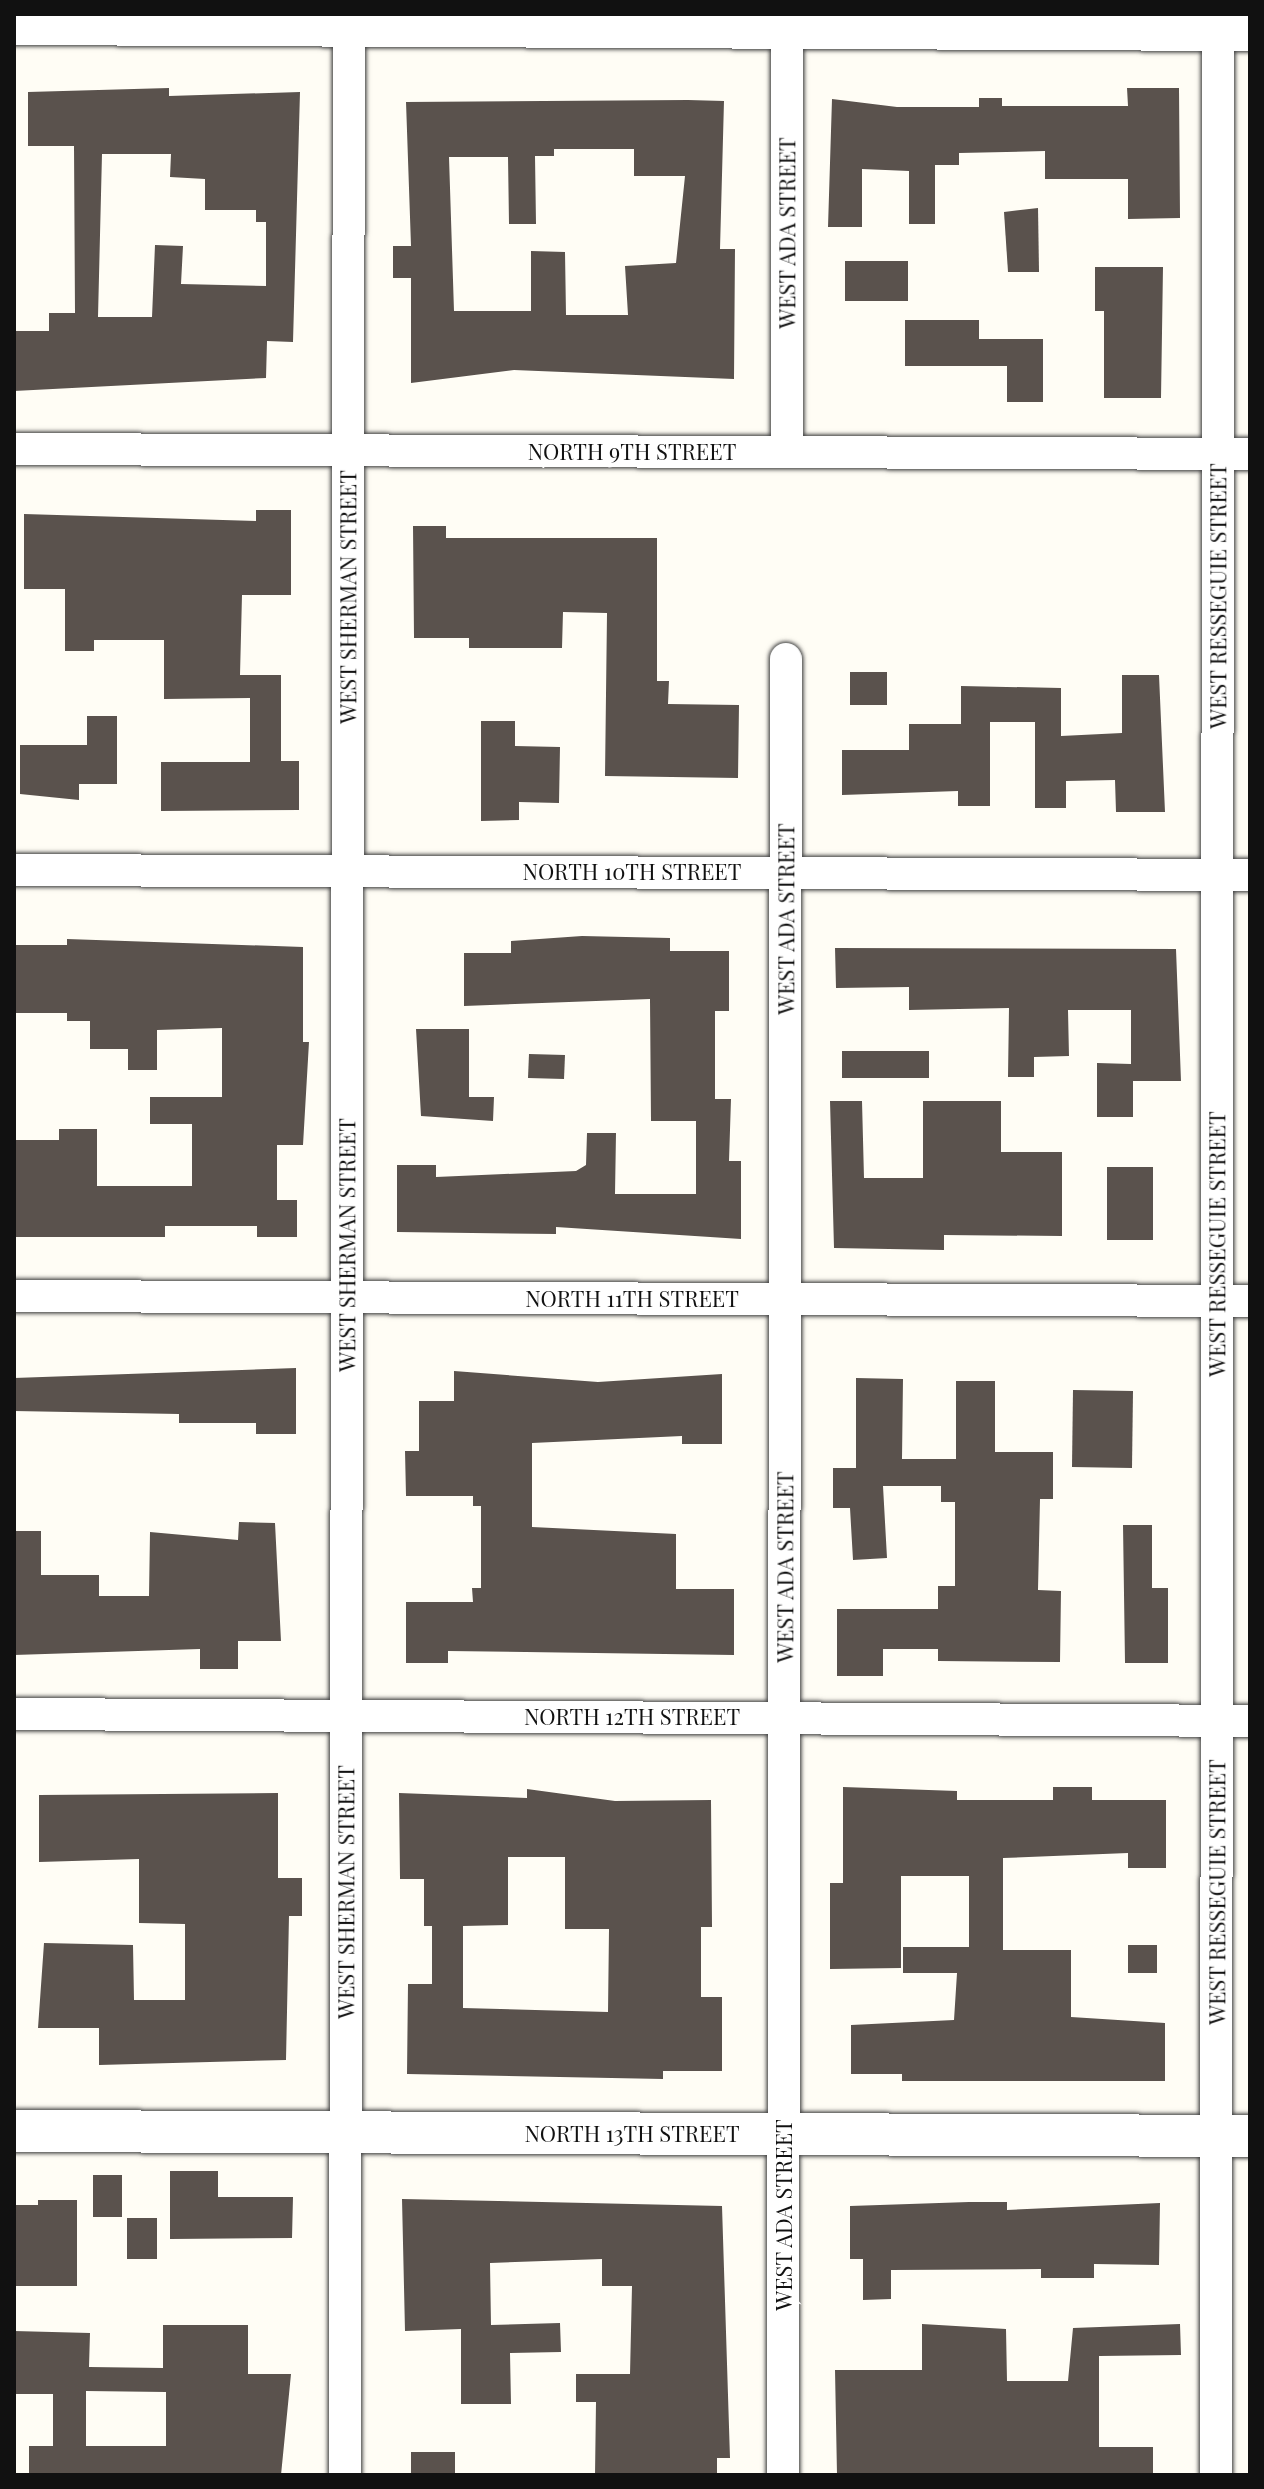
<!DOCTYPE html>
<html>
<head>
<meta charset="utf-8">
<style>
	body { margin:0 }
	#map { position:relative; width:1264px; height:2489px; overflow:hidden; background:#fffdf5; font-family:"Playfair Display",serif }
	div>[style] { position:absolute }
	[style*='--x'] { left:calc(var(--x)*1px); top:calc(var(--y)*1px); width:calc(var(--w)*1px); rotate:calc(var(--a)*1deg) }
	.building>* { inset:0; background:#5a524d }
	.roads { filter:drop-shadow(0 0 2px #444) drop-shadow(0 0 2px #444) }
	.minor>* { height:32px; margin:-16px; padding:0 16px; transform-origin:16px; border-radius:16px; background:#fff }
	.tertiary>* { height:42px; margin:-21px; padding:0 21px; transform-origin:21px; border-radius:21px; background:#fff }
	span { translate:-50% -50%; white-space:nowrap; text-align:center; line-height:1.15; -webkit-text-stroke:8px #fff; paint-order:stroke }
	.street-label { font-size:22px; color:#111 }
	.frame { position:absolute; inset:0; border:16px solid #111; pointer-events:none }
</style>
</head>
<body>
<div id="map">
	<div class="building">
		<i style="clip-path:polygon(evenodd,169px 88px,169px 96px,300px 92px,293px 342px,267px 341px,266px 378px,14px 391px,14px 331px,49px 331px,49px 313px,75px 313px,74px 146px,28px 146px,28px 92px,169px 88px,102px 154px,171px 154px,170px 177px,205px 179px,205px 210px,256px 210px,256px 222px,266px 222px,266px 286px,181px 284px,183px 246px,155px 245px,152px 317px,98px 317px,102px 154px)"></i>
		<i style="clip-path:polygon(1127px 88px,1179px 88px,1180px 218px,1128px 219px,1128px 179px,1045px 179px,1045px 151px,959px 153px,959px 165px,935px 165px,935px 224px,909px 224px,909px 171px,862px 169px,862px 227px,828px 227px,832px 99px,897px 107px,979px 107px,979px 98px,1002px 98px,1002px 106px,1128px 106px)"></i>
		<i style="clip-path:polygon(evenodd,688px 100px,724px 101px,720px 249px,735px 249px,734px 379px,514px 370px,411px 383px,411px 278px,393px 278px,393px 246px,411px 246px,406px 102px,688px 100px,554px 149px,634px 149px,634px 176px,685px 176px,676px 263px,625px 266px,628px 315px,566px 315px,565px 252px,531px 251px,531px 311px,454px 311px,449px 157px,508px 157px,509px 224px,536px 224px,535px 156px,554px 156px,554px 149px)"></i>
		<i style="clip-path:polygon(1038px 208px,1039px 272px,1008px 272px,1004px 212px)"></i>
		<i style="clip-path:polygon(845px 261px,908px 261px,908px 301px,845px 301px)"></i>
		<i style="clip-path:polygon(1095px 267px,1163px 267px,1161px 398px,1104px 398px,1104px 311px,1095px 311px)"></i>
		<i style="clip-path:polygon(905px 320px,979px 320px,979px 339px,1043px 339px,1043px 402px,1007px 402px,1007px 366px,905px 366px)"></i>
		<i style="clip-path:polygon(256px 510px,291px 510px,291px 595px,242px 595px,240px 675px,281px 675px,281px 761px,299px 761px,299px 810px,161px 811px,161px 762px,250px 762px,250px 698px,164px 699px,164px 640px,94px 640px,94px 651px,65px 651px,65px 589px,24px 589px,24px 514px,256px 521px)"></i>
		<i style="clip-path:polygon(413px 526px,446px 526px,446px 538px,657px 538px,657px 681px,669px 681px,668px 704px,739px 705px,738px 778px,605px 776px,607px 613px,563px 612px,562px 648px,469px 648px,469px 638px,414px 638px)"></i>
		<i style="clip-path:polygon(850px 672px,887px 672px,887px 705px,850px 705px)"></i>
		<i style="clip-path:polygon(1122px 675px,1159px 675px,1165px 812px,1116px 812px,1115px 780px,1066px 781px,1066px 808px,1035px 808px,1035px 722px,990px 722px,990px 806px,958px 806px,958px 791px,842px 795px,842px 750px,909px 750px,909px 724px,961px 724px,961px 686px,1061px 688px,1061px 736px,1122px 733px)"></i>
		<i style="clip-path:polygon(87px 716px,117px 716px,117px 784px,79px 784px,79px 800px,20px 794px,20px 745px,87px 745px)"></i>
		<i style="clip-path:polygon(481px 721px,515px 721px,515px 746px,560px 747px,559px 803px,519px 802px,519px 820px,481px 821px)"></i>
		<i style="clip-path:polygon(582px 936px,670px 938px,670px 951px,729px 951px,729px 1011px,715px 1011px,715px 1099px,731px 1099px,729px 1161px,741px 1161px,741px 1239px,556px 1227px,556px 1234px,397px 1232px,397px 1165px,436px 1165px,436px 1177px,576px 1171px,586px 1165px,587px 1133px,616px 1133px,615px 1194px,696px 1194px,696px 1121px,651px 1121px,650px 999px,464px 1006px,464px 953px,511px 953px,511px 941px)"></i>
		<i style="clip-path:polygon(67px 939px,303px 947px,303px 1042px,309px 1042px,303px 1145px,277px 1145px,277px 1200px,297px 1200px,297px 1237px,257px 1237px,257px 1226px,165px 1226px,165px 1237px,14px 1237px,14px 1140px,59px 1140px,59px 1129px,97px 1129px,97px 1186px,192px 1186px,192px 1124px,150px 1124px,150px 1097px,222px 1097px,222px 1028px,157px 1030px,157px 1070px,128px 1070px,128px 1049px,90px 1049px,90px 1021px,67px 1021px,67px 1013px,14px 1013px,14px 945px,67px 945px)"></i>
		<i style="clip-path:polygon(835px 948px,1176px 949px,1181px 1081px,1133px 1081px,1133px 1117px,1097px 1117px,1097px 1063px,1131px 1064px,1131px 1010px,1068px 1010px,1069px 1056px,1034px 1057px,1034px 1077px,1008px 1077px,1009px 1008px,909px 1010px,909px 987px,836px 988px)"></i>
		<i style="clip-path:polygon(416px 1029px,469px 1029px,469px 1097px,494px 1097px,493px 1121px,421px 1116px)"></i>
		<i style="clip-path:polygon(842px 1051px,929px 1051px,929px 1078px,842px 1078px)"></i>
		<i style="clip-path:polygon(529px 1054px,565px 1055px,564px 1079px,528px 1078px)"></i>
		<i style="clip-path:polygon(830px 1101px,862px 1101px,864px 1178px,923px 1178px,923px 1101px,1001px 1101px,1001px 1152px,1062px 1152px,1062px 1236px,944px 1235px,944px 1250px,834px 1248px)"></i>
		<i style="clip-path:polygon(1107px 1167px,1153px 1167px,1153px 1240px,1107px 1240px)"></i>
		<i style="clip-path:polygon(296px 1368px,296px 1434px,256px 1434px,256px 1423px,179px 1423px,179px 1414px,14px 1411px,14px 1378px)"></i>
		<i style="clip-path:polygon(454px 1371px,598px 1382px,722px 1374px,722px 1444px,682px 1444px,682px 1436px,532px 1443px,532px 1527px,676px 1534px,676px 1589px,734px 1589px,734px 1655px,448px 1651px,448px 1663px,406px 1663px,406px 1602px,473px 1602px,472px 1588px,481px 1588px,481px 1506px,473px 1506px,473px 1496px,406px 1496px,405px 1451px,419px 1451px,419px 1401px,454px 1401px)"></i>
		<i style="clip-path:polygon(856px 1378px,903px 1379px,902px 1459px,956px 1459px,956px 1381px,995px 1381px,995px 1452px,1053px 1452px,1053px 1499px,1040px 1499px,1038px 1590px,1061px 1591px,1060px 1662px,938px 1661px,938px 1649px,883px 1649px,883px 1676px,837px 1676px,837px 1609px,938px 1609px,938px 1586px,955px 1586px,955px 1502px,941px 1502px,941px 1486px,883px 1486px,887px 1558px,853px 1560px,850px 1508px,833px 1508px,833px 1468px,856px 1468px)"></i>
		<i style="clip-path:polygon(1073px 1390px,1133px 1391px,1132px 1468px,1072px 1467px)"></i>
		<i style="clip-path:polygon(239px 1522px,275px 1523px,281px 1641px,238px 1641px,238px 1669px,200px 1669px,200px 1649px,14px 1655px,14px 1531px,41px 1531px,41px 1575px,99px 1575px,99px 1596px,149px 1596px,150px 1532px,238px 1540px)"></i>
		<i style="clip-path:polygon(1123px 1525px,1152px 1525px,1152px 1588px,1168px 1588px,1168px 1663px,1125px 1663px)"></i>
		<i style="clip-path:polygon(843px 1787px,957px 1791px,957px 1800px,1053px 1800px,1053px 1787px,1092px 1787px,1092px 1800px,1166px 1800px,1166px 1868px,1128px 1868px,1128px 1853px,1003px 1858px,1003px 1950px,1071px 1950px,1071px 2017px,1165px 2023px,1165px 2081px,902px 2081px,902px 2074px,851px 2074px,851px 2025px,954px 2020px,957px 1973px,903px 1973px,903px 1947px,969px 1947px,969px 1876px,901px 1876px,901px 1968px,830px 1969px,830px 1883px,843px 1883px)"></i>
		<i style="clip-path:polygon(evenodd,527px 1789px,615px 1801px,711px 1800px,712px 1927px,701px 1927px,701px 1997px,722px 1997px,722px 2071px,663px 2071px,663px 2079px,407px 2074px,408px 1984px,432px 1984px,432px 1926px,424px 1926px,424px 1879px,400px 1879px,399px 1793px,527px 1798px,527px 1789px,508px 1857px,565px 1857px,565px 1929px,609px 1929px,608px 2012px,463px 2008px,463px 1926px,508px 1925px,508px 1857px)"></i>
		<i style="clip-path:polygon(278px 1793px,278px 1878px,302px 1878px,302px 1916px,289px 1916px,286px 2060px,99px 2065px,99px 2028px,38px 2028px,44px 1943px,133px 1945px,134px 2000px,185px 2000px,185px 1924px,139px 1923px,139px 1859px,39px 1862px,39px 1795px)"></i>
		<i style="clip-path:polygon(1128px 1945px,1157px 1945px,1157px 1973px,1128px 1973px)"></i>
		<i style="clip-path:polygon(170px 2171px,218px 2171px,218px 2197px,293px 2197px,292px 2238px,170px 2239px)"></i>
		<i style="clip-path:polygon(93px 2175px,122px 2175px,122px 2217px,93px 2217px)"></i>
		<i style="clip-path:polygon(402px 2199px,722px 2206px,730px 2458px,717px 2458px,717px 2475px,595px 2475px,596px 2402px,576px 2402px,576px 2374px,630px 2374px,632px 2286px,602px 2286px,602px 2259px,490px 2263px,491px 2325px,560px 2323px,561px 2352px,510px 2353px,511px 2404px,461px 2404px,461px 2329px,405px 2331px)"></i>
		<i style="clip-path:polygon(38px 2200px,77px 2200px,77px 2286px,14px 2286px,14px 2205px,38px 2205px)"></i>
		<i style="clip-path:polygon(969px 2202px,1007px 2202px,1007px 2210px,1160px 2203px,1159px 2265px,1094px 2264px,1094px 2278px,1041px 2278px,1041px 2269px,891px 2270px,891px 2299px,863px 2300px,863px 2259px,850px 2259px,850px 2206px)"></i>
		<i style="clip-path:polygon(127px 2218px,157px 2218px,157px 2259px,127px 2259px)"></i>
		<i style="clip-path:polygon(922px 2324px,1006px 2329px,1007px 2381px,1068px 2381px,1073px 2328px,1180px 2324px,1181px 2355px,1099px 2356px,1099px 2447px,1153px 2447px,1153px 2475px,837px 2475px,835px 2370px,922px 2370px)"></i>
		<i style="clip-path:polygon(evenodd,163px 2325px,248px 2325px,248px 2374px,291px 2374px,281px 2475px,29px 2475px,29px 2446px,53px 2446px,53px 2394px,14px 2394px,14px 2331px,90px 2333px,89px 2367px,163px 2368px,163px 2325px,86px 2391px,166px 2392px,166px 2446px,86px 2446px,86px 2391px)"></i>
		<i style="clip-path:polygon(411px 2452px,455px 2452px,455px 2475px,411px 2475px)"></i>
	</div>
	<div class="roads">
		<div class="minor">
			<i style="--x:787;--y:14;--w:438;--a:90"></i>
			<i style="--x:14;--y:449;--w:1236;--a:0.23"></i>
			<i style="--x:14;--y:870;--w:1236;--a:0.23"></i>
			<i style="--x:14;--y:1296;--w:1236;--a:0.23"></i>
			<i style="--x:14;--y:1714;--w:1236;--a:0.32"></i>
			<i style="--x:345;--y:2475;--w:2461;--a:-89.91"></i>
			<i style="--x:783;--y:2475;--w:1816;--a:-89.91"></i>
			<i style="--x:1216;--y:2475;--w:2461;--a:-89.95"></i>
		</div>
		<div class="tertiary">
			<i style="--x:14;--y:24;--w:1236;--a:0.28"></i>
			<i style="--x:14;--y:2131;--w:1236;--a:0.23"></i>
		</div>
	</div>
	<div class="street-label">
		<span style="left:787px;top:233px;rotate:-90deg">WEST ADA STREET</span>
		<span style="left:632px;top:452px">NORTH 9TH STREET</span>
		<span style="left:1218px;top:596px;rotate:-90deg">WEST RESSEGUIE STREET</span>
		<span style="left:348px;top:597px;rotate:-90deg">WEST SHERMAN STREET</span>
		<span style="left:632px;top:872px">NORTH 10TH STREET</span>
		<span style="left:786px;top:919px;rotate:-90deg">WEST ADA STREET</span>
		<span style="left:1217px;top:1244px;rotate:-90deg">WEST RESSEGUIE STREET</span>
		<span style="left:347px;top:1245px;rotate:-90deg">WEST SHERMAN STREET</span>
		<span style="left:632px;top:1299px">NORTH 11TH STREET</span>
		<span style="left:785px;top:1567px;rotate:-90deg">WEST ADA STREET</span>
		<span style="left:632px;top:1717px">NORTH 12TH STREET</span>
		<span style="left:346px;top:1892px;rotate:-90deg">WEST SHERMAN STREET</span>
		<span style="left:1217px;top:1892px;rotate:-90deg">WEST RESSEGUIE STREET</span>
		<span style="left:632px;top:2134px">NORTH 13TH STREET</span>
		<span style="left:784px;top:2215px;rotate:-90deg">WEST ADA STREET</span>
	</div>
	<div class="frame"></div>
</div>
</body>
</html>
